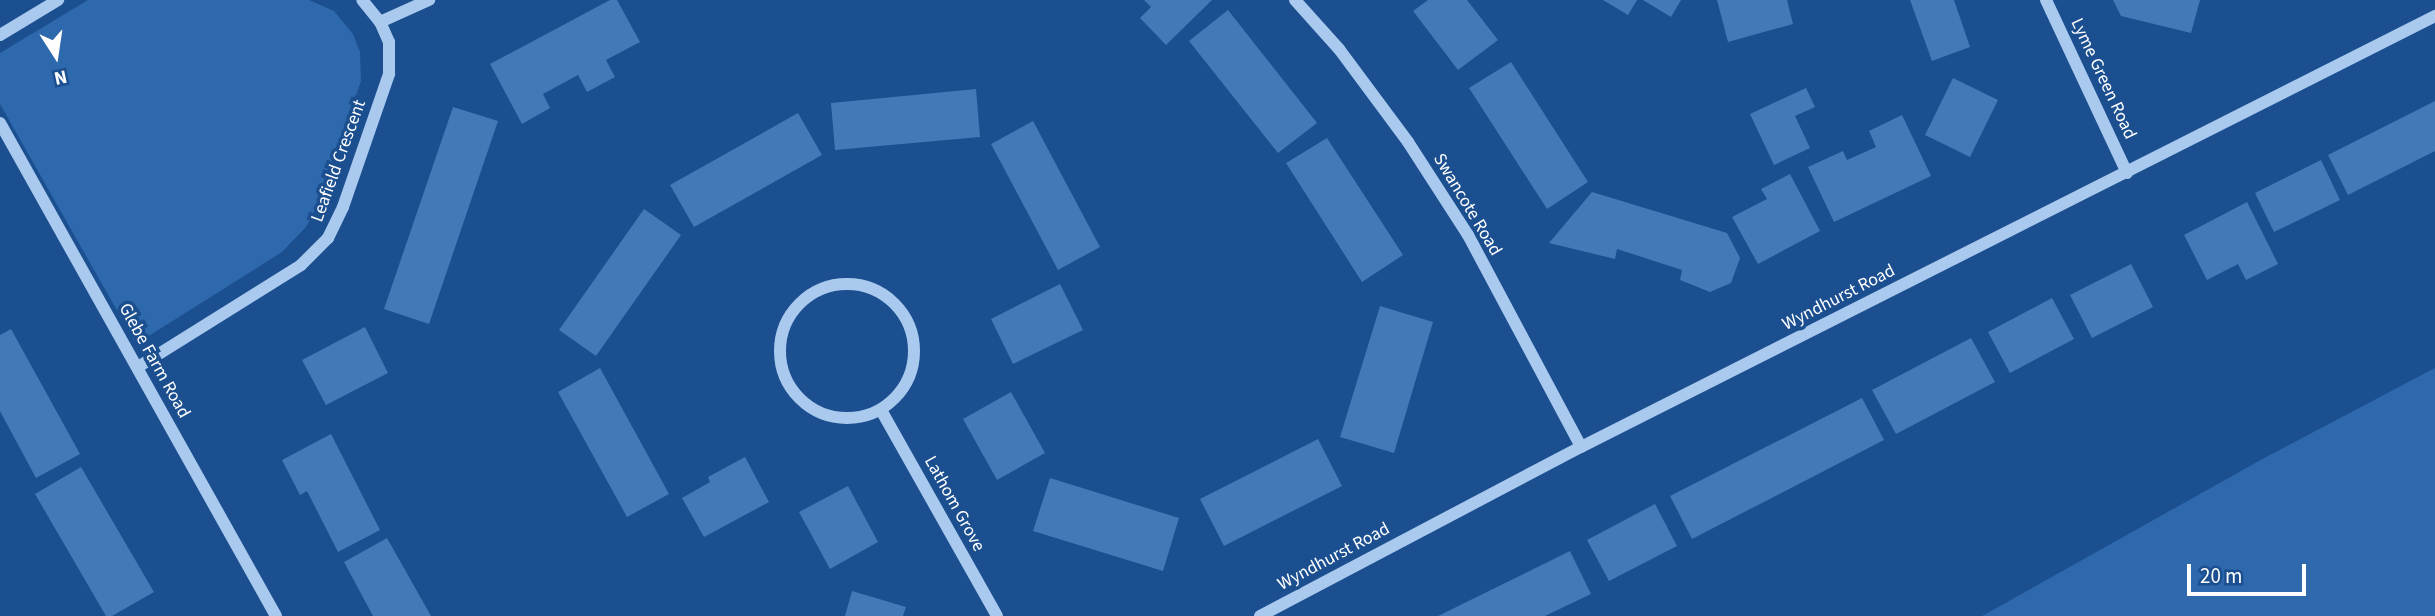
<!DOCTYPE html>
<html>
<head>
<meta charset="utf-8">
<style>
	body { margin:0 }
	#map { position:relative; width:2435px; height:616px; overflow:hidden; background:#1b4f8f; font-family:"Source Sans 3",sans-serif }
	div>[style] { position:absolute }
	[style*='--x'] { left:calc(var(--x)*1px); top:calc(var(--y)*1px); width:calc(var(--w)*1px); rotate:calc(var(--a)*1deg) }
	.green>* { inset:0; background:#2e69ad }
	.building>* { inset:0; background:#4478b7 }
	.minor>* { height:12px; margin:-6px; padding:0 6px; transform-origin:6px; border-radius:6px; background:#a9c9ee }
	.minor>.ring { margin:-6px; padding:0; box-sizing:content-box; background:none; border:12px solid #a9c9ee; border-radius:50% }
	span { translate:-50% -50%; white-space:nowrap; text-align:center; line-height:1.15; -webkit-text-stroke:7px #1b4f8f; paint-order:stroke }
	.street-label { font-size:18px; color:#fff }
	.north { position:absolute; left:21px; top:21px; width:70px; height:70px; -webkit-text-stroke:5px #1b4f8f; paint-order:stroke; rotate:168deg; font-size:19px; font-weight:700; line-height:28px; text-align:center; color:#fff }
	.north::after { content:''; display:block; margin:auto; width:24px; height:32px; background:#fff; clip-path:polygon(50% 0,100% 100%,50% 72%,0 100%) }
	.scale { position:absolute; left:2187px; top:564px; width:119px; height:32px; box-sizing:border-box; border:4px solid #fff; border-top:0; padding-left:9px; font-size:21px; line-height:24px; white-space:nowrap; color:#fff; -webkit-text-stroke:5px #1b4f8f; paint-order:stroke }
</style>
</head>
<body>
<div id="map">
	<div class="green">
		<i style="clip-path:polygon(88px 0,309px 0,334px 11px,353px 34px,360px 52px,361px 81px,320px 200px,306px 227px,282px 252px,136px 344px,0 104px,0 53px)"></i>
		<i style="clip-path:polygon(2435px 368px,2435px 616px,1982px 616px,2266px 457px)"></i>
	</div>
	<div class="building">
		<i style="clip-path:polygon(610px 0,617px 0,640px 42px,606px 60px,615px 77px,587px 92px,578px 75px,543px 94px,550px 108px,522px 124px,490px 64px)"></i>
		<i style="clip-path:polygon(1144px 0,1212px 0,1166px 45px,1140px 18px,1151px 7px)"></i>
		<i style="clip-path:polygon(1428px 0,1467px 0,1498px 40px,1458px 70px,1413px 11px)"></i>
		<i style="clip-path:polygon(1603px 0,1637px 0,1628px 15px)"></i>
		<i style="clip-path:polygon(1643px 0,1681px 0,1671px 17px)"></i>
		<i style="clip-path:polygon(1717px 0,1787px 0,1793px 24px,1728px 42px)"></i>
		<i style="clip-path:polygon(1910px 0,1954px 0,1970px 47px,1932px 61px)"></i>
		<i style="clip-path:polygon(2113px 0,2200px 0,2191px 33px,2121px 16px)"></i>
		<i style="clip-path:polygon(1228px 10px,1317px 123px,1278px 153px,1189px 41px)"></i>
		<i style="clip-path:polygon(1511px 62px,1588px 182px,1547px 209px,1469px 88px)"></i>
		<i style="clip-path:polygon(1953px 78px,1998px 100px,1970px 157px,1925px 135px)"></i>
		<i style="clip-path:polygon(1806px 88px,1815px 107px,1795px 116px,1810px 148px,1774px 165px,1750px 114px)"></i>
		<i style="clip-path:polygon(976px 89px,980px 137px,835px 150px,831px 103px)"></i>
		<i style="clip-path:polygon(2435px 101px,2435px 151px,2348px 195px,2328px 155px)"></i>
		<i style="clip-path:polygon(453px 107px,498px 121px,429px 324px,384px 309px)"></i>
		<i style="clip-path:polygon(798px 113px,822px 155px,694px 227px,670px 185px)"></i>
		<i style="clip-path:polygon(1902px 115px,1931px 176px,1834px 222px,1808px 167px,1843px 151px,1847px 160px,1876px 147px,1869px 131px)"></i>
		<i style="clip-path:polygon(1033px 121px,1100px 247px,1058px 270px,991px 144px)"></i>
		<i style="clip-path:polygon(1327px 138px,1403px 255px,1362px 282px,1286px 163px)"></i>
		<i style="clip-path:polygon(2321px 160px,2340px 200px,2274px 232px,2255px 193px)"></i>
		<i style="clip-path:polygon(1790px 174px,1820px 231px,1758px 264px,1732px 217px,1767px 199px,1761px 189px)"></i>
		<i style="clip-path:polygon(1592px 192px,1727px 233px,1740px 258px,1731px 283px,1710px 292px,1680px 280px,1682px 270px,1617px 249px,1615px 259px,1549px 243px)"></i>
		<i style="clip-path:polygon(2247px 202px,2278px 264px,2246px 280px,2238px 264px,2207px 280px,2184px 235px)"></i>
		<i style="clip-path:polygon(644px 209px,681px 235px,596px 356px,559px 330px)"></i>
		<i style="clip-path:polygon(2131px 264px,2153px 307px,2092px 338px,2070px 295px)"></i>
		<i style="clip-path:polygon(1060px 284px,1083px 330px,1013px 364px,991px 319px)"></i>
		<i style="clip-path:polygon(2052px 298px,2074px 339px,2010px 373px,1988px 332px)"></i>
		<i style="clip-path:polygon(1380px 306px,1433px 322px,1394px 453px,1340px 437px)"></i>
		<i style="clip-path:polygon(365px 327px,388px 373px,326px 405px,302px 360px)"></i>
		<i style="clip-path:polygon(11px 329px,80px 454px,36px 478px,0 411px,0 335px)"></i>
		<i style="clip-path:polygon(1971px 338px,1995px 382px,1896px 434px,1872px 390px)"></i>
		<i style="clip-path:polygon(600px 368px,669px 494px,627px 517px,558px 392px)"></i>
		<i style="clip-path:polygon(1011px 392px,1045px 453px,997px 480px,963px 419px)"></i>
		<i style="clip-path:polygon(1862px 398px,1884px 440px,1692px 539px,1670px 496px)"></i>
		<i style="clip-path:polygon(331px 434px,380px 530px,338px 552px,307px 491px,300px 495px,282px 460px)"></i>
		<i style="clip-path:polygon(1318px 439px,1342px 486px,1224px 546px,1200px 499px)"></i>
		<i style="clip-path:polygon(745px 457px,769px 502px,704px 537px,682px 498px,710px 482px,708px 477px)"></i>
		<i style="clip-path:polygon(81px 467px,154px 592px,112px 616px,106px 616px,35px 494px)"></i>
		<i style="clip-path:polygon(1050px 478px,1179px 518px,1163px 571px,1033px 531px)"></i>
		<i style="clip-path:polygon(848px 486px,878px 542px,830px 569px,799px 512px)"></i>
		<i style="clip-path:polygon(1655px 504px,1677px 546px,1609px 581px,1587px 540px)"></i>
		<i style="clip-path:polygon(387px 538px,431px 616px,373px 616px,344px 562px)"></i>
		<i style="clip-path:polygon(1570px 551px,1591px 594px,1545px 616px,1438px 616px)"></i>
		<i style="clip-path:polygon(852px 591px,906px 607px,903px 616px,845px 616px)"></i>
	</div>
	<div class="minor">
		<i style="--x:1295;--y:0;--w:66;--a:48.1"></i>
		<i style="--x:1339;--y:49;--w:116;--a:53.4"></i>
		<i style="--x:1408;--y:142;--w:111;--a:57.2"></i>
		<i style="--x:1468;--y:235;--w:240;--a:61.9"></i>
		<i style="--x:2046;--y:0;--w:191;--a:64.9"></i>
		<i style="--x:380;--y:22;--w:54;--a:-24.2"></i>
		<i style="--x:0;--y:35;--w:68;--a:-31.1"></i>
		<i style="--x:0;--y:123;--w:565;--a:60.76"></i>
		<i class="ring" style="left:780px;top:284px;width:122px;height:122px"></i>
		<i style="--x:138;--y:367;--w:192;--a:-32"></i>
		<i style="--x:301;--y:265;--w:38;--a:-45"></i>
		<i style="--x:328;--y:238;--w:34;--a:-64"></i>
		<i style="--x:343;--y:207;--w:141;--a:-70.9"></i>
		<i style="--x:389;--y:74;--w:32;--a:-90"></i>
		<i style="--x:389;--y:42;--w:22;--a:-114"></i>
		<i style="--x:380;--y:22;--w:28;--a:-129"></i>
		<i style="--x:881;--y:410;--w:236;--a:60.6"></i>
		<i style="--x:1260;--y:616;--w:363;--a:-27.8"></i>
		<i style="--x:1581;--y:447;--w:957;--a:-26.78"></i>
	</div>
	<div class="street-label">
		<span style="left:2103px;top:79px;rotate:65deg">Lyme Green Road</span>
		<span style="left:339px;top:161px;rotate:-70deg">Leafield Crescent</span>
		<span style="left:1467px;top:205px;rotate:59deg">Swancote Road</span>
		<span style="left:1839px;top:298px;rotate:-27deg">Wyndhurst Road</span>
		<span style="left:154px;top:361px;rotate:61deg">Glebe Farm Road</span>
		<span style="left:954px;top:504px;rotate:61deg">Lathom Grove</span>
		<span style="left:1334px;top:557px;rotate:-28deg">Wyndhurst Road</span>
	</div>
	<div class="north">N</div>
	<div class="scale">20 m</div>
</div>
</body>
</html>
